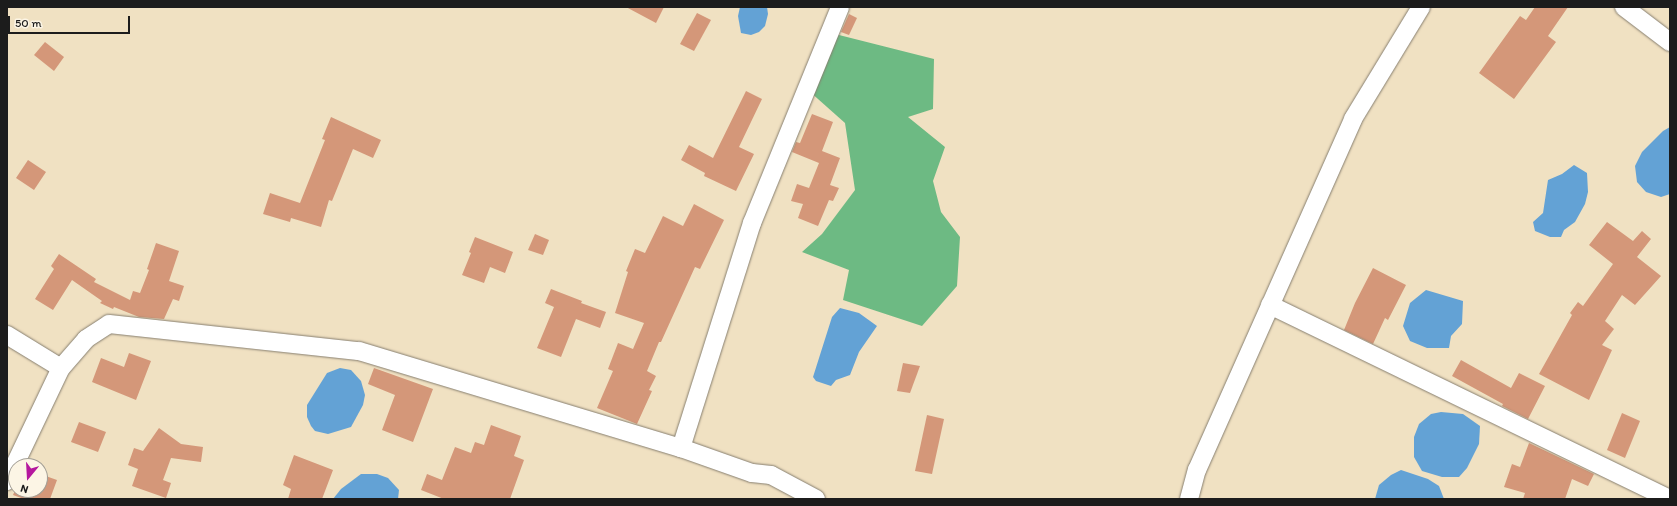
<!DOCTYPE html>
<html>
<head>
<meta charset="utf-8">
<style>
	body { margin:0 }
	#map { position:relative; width:1677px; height:506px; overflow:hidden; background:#f0e1c2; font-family:Itim,sans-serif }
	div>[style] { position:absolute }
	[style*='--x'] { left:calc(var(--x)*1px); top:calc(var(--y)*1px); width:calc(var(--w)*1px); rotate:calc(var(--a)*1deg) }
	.forest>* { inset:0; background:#6dba83 }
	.water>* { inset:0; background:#63a2d5 }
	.building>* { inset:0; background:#d49779 }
	.roads { filter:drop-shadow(0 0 1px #867e6f) drop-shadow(0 0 1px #867e6f) }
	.minor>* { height:18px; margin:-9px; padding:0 9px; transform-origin:9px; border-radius:9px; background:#fff }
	span { translate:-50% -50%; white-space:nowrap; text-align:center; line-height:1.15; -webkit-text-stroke:3.5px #fcf5e5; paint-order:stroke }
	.frame { position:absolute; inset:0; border:8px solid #1c1c1c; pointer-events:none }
	.north { position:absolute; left:8px; top:458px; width:40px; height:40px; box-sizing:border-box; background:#fcf5e5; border:1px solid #a29e95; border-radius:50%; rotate:198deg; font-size:11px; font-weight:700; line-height:16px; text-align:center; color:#1c1c1c }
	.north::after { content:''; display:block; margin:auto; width:14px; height:18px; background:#b5179e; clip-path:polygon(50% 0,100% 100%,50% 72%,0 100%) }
	.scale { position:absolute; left:8px; top:16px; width:122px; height:18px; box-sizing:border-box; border:2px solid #1c1c1c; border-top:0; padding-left:5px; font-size:12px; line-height:14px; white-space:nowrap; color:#1c1c1c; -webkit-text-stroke:3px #fcf5e5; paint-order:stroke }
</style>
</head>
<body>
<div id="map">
	<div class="forest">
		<i style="clip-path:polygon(835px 34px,934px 59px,933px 109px,908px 117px,945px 147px,933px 181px,941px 212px,960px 237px,957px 286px,922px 326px,843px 300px,849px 270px,802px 252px,822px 234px,855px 190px,845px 123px,809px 91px)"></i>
	</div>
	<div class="water">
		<i style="clip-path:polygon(740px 7px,767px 7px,768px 14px,765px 26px,759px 32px,751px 35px,741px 33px,738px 16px)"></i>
		<i style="clip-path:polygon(1670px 127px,1670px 194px,1661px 197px,1646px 192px,1637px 182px,1635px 166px,1642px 152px,1663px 131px)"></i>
		<i style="clip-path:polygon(1574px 165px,1587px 173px,1588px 192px,1585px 204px,1575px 222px,1564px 230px,1561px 237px,1550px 237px,1535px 231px,1533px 222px,1543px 213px,1548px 180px,1562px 174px)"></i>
		<i style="clip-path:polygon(1426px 290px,1463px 301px,1462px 324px,1451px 336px,1449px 348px,1427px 348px,1410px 341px,1403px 326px,1410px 303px)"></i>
		<i style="clip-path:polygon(840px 308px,859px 313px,877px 326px,859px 352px,850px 375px,836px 380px,831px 386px,816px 381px,813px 377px,832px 317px)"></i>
		<i style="clip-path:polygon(340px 368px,351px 370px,361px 381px,365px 395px,363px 405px,351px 427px,328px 434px,315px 431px,311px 426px,307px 417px,307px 405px,327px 373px)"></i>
		<i style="clip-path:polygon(1441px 412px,1463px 414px,1480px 426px,1479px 444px,1467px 468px,1459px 477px,1442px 477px,1422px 471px,1414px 457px,1414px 437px,1419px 424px,1431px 414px)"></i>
		<i style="clip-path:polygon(1401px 470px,1428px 479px,1439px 486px,1444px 499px,1375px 499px,1379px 485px,1391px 475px)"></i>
		<i style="clip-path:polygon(361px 474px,377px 474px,388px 478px,399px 490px,398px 499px,333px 499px,341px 489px)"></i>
	</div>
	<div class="building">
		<i style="clip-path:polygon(626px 7px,664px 7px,656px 23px)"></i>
		<i style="clip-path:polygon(1535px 7px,1568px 7px,1548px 36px,1556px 42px,1514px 99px,1479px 73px,1520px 16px,1526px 20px)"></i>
		<i style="clip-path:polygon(697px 13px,711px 20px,694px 51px,680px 44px)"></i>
		<i style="clip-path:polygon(849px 14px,857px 18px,849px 35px,841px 32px)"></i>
		<i style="clip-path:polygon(45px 42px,64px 57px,54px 71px,34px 55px)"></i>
		<i style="clip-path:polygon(746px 91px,762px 99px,739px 147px,754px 154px,736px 191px,704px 176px,705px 173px,681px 160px,689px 145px,713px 158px)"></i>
		<i style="clip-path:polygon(812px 114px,833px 122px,822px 151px,840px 158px,830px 185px,839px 188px,833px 201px,829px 200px,818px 226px,798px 218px,803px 204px,791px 201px,797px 184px,809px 188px,819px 163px,792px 152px,796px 142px,800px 143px)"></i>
		<i style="clip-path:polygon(331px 117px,381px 140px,373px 158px,353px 149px,332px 201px,329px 200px,321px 227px,291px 218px,290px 222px,263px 214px,270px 193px,300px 203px,325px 140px,322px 139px)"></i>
		<i style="clip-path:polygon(28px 160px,46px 172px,34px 190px,16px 178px)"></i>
		<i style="clip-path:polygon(694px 204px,724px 220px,700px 269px,695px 267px,661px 342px,659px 342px,647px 371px,656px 376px,649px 390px,652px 391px,637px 424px,597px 408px,613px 371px,608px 369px,618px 343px,633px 349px,644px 323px,615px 313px,628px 272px,626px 271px,635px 249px,645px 253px,663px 216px,683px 226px)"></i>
		<i style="clip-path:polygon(1607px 222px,1633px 241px,1642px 231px,1651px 239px,1637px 257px,1661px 276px,1635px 305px,1622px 295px,1605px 321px,1614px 329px,1602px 345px,1612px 350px,1589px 400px,1539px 374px,1572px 315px,1570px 313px,1578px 302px,1583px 306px,1613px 264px,1589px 245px)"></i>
		<i style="clip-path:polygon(535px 234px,549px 240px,543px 255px,528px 250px)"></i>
		<i style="clip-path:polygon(475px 237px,513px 252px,505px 273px,490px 267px,484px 283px,462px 275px,471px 253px,469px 252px)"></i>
		<i style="clip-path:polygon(156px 243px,179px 251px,169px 281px,184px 286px,179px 301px,173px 299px,164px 319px,139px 317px,114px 307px,113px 309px,100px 303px,102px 301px,72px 280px,53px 310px,35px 299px,54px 269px,51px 266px,59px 254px,96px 279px,94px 282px,130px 300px,133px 291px,140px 293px,149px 270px,147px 269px)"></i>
		<i style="clip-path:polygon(1373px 268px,1406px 285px,1388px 320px,1385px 318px,1373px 344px,1344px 330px,1355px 303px)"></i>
		<i style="clip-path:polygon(551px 289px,582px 301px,581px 303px,606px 312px,600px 328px,576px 319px,561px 357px,537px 348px,554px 307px,545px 303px)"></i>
		<i style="clip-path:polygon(129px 353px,151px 361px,136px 400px,92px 382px,101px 358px,124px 367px)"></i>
		<i style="clip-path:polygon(1461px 360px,1511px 388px,1519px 373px,1545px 386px,1528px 419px,1502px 406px,1503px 404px,1452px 376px)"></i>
		<i style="clip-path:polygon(903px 363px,920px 366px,910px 393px,897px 391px)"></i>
		<i style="clip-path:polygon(374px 368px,433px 389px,413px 442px,382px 430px,395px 395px,368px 384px)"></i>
		<i style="clip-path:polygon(1622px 413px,1640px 421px,1625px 458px,1607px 450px)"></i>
		<i style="clip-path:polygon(927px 415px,944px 419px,932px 474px,915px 471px)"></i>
		<i style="clip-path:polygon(79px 422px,106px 432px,98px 452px,71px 442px)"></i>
		<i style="clip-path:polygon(491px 425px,521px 436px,514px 456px,524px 460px,510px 499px,444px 499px,421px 490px,427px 474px,442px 480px,455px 447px,471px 453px,475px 442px,484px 445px)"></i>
		<i style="clip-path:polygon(159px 428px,181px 444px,203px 447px,201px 462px,171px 458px,163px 480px,171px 483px,166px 498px,132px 486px,138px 469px,128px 465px,134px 448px,143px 451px)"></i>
		<i style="clip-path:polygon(1529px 443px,1594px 474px,1588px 486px,1572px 479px,1565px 499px,1523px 499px,1525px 493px,1504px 487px,1512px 464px,1520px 467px)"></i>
		<i style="clip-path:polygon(294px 455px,333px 470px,322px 499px,288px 499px,291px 489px,283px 485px)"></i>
		<i style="clip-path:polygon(40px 474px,57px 480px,50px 499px,24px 499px,13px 495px,16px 488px,16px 490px,40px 490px)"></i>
	</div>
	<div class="roads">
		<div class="minor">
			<i style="--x:1624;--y:7;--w:58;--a:37.3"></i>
			<i style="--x:1270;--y:305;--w:444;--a:25.9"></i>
			<i style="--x:7;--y:335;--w:63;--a:31.4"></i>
			<i style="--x:681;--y:448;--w:236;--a:-72.5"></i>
			<i style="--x:752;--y:223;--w:233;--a:-67.8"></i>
			<i style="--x:7;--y:481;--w:125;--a:-64.5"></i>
			<i style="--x:61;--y:368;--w:38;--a:-49"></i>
			<i style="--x:86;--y:339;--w:27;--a:-33"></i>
			<i style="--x:109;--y:324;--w:251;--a:6.2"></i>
			<i style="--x:359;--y:351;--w:336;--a:16.8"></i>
			<i style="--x:681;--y:448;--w:75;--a:19.4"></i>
			<i style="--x:752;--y:473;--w:19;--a:6"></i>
			<i style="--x:771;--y:475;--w:51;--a:28.1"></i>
			<i style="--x:1189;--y:499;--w:30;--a:-75"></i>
			<i style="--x:1197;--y:470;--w:384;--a:-66"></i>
			<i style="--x:1353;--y:119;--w:131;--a:-58.7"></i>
		</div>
	</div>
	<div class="frame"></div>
	<div class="north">N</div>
	<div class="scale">50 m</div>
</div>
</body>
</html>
